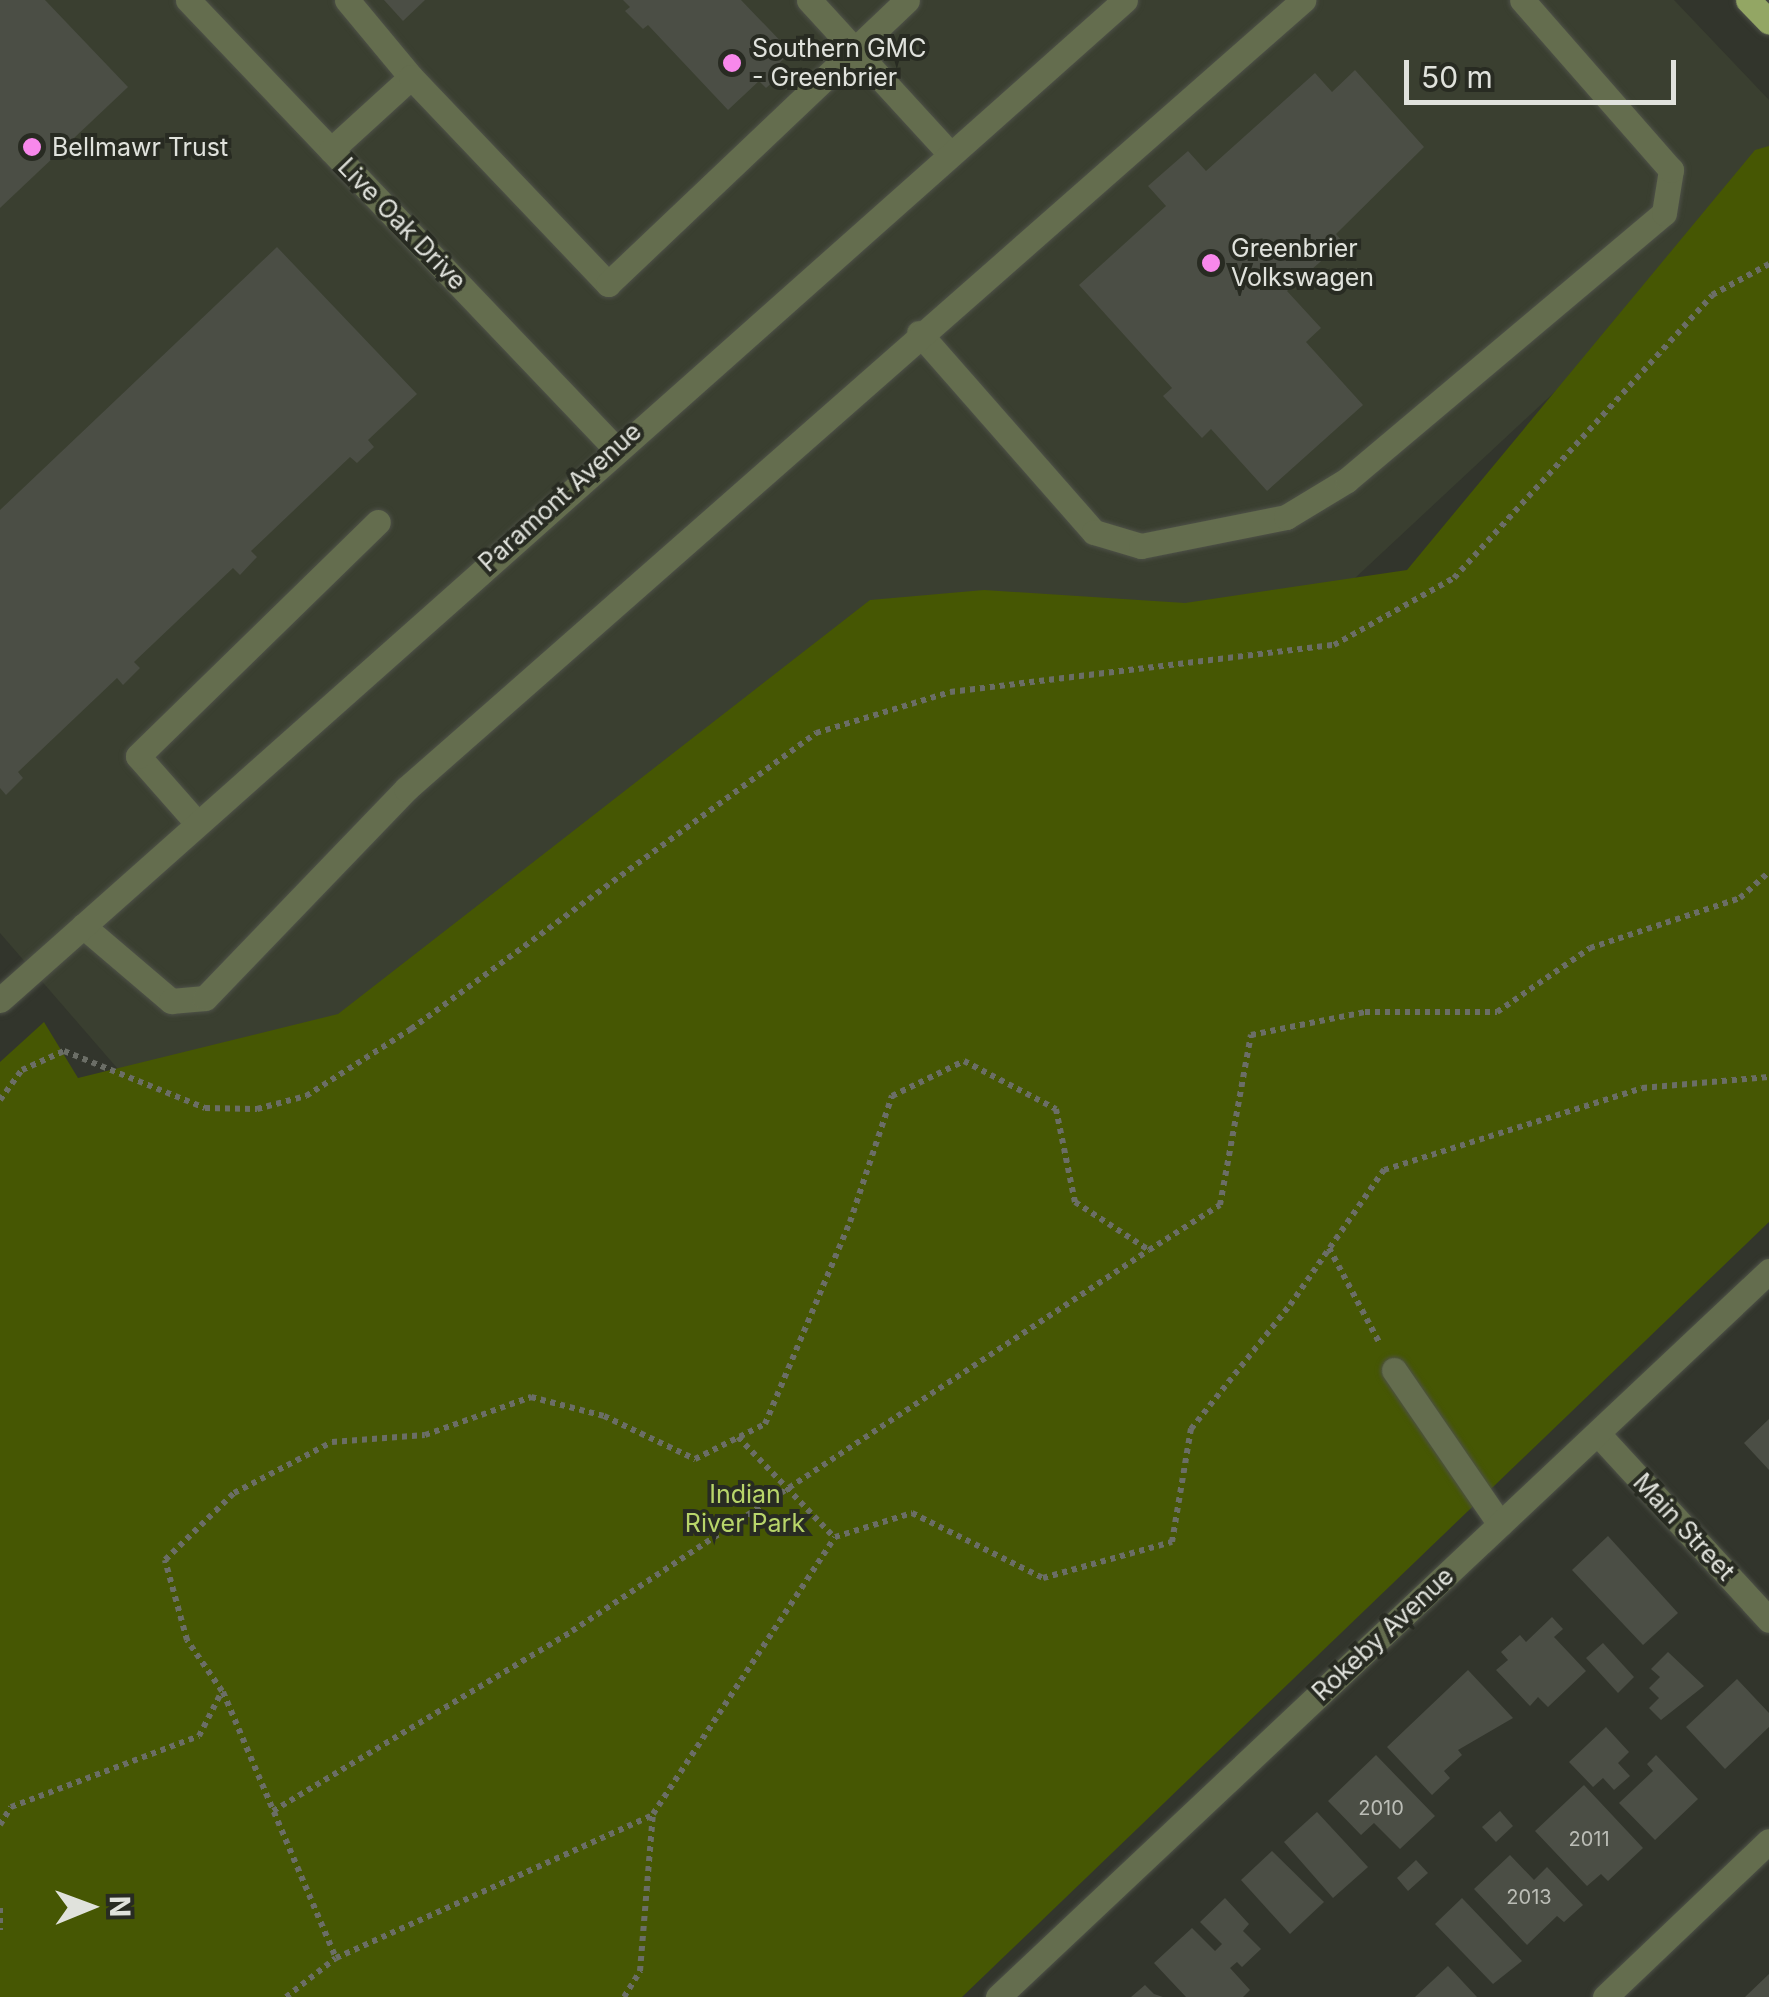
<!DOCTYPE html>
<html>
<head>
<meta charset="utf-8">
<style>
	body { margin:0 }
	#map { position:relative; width:1769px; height:1997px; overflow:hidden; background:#32352c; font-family:Inter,sans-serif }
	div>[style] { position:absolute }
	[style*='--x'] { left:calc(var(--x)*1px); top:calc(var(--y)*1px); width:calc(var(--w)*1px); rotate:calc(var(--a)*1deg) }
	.built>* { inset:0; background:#3a3f30 }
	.green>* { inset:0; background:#465703 }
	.building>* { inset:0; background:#4b4e45 }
	.path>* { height:6px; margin-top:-3px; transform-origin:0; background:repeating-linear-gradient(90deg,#6b6e66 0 5px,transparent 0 10px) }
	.roads { filter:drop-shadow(0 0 2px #4e5148) drop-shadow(0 0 2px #4e5148) }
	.minor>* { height:25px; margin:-12.5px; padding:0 12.5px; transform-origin:12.5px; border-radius:12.5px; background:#646d4e }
	.major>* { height:25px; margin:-12.5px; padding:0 12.5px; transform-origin:12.5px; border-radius:12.5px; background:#93a664 }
	.dots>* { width:28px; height:28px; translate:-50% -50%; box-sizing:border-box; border:5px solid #282b22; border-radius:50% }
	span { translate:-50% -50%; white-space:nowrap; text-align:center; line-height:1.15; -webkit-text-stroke:8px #282b22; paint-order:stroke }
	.number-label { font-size:20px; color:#bbbdb6 }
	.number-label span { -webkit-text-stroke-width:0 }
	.poi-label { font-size:25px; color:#e0e2dc }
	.left { translate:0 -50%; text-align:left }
	.street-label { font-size:25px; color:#e0e2dc }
	.park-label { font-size:25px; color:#b8d56a }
	.north { position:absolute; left:40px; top:1857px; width:100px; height:100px; -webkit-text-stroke:8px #282b22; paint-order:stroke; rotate:89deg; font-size:28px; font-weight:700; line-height:40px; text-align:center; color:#e0e2dc }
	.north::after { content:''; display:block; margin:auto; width:35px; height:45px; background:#e0e2dc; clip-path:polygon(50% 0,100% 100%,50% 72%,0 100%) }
	.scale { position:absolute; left:1404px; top:60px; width:272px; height:45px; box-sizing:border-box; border:5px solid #e0e2dc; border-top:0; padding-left:12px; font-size:30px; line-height:35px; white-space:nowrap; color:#e0e2dc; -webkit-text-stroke:8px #282b22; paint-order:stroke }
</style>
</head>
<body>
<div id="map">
	<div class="built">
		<i style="clip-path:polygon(0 0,1674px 0,1769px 100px,1769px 192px,1325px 606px,450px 1007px,150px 1106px,0 933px)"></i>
	</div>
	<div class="green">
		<i style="clip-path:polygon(1769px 146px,1769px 1222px,962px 1997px,0 1997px,0 1062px,44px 1022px,78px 1078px,338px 1014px,870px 600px,984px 590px,1185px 603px,1407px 570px,1755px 150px)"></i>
	</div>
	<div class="building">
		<i style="clip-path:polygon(0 0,45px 0,128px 87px,0 208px)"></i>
		<i style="clip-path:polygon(384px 0,425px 0,403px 21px)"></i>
		<i style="clip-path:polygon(623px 0,741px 0,791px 52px,769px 73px,775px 80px,766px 88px,759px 81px,728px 110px,648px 25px,643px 29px,625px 11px,630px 7px)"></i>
		<i style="clip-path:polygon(1355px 70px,1424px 147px,1336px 234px,1343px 242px,1287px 291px,1321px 328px,1306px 342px,1363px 405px,1267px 491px,1211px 429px,1202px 438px,1163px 396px,1172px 388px,1079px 285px,1166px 206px,1148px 186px,1188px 151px,1206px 171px,1315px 73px,1332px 92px)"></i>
		<i style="clip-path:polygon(277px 247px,417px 394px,368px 440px,374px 447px,357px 463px,350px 457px,251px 551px,257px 557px,240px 575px,233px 568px,134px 662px,140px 668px,123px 685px,117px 678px,18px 772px,23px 778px,6px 795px,0 788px,0 510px)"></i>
		<i style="clip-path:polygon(1769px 1419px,1769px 1470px,1744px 1443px)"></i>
		<i style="clip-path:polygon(1608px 1536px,1678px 1613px,1643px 1645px,1572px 1570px)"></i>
		<i style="clip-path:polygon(1552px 1617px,1563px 1629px,1554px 1637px,1586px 1671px,1548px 1707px,1538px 1697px,1530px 1706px,1496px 1670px,1508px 1660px,1501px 1652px,1520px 1635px,1526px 1642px)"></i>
		<i style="clip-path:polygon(1603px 1643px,1634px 1677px,1618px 1693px,1586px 1658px)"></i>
		<i style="clip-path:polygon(1668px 1652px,1704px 1686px,1661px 1720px,1649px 1708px,1659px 1698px,1649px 1688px,1660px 1677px,1651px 1669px)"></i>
		<i style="clip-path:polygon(1468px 1670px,1513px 1718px,1458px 1750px,1462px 1755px,1444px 1771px,1450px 1778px,1432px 1795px,1387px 1747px)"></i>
		<i style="clip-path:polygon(1737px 1679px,1769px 1713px,1769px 1727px,1725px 1769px,1686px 1727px)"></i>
		<i style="clip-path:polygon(1606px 1727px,1629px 1752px,1618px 1763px,1630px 1776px,1614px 1790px,1603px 1778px,1593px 1787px,1569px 1762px)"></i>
		<i style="clip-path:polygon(1376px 1755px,1435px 1816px,1400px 1849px,1374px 1823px,1361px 1835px,1328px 1801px)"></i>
		<i style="clip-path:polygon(1656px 1755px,1698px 1799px,1655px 1840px,1619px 1803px,1653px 1771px,1647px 1764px)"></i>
		<i style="clip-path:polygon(1584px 1785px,1643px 1848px,1608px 1881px,1601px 1874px,1587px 1886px,1535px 1831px)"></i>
		<i style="clip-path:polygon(1500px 1811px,1513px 1826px,1496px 1842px,1482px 1827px)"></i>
		<i style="clip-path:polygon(1317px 1812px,1368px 1867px,1333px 1898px,1284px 1842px)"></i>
		<i style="clip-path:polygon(1272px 1851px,1324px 1902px,1290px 1934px,1241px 1880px)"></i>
		<i style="clip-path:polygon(1510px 1855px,1534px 1880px,1547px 1867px,1583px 1905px,1564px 1922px,1557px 1916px,1527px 1945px,1474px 1889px)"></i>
		<i style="clip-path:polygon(1416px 1860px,1428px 1873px,1408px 1891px,1397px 1878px)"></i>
		<i style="clip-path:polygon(1225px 1898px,1249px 1924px,1243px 1931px,1261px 1949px,1242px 1967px,1237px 1962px,1230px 1968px,1250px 1990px,1243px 1997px,1186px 1997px,1154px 1963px,1192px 1928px,1215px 1951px,1222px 1944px,1200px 1922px)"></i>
		<i style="clip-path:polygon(1462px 1898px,1522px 1961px,1493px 1984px,1435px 1924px)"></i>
		<i style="clip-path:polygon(1448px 1966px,1477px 1997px,1415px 1997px)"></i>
		<i style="clip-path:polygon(1769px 1974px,1769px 1997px,1745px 1997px)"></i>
		<i style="clip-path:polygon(1145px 1985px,1154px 1994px,1163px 1997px,1131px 1997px)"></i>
	</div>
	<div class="path">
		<i style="--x:0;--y:1100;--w:37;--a:-54"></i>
		<i style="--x:22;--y:1070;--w:46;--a:-24.3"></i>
		<i style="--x:64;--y:1051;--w:152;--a:22"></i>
		<i style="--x:205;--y:1108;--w:52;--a:1.1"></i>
		<i style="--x:257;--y:1109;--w:51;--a:-14.9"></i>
		<i style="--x:306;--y:1096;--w:125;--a:-32.5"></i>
		<i style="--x:411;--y:1029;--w:502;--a:-36.16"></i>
		<i style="--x:816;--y:733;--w:140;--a:-17"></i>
		<i style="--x:950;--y:692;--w:387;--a:-7"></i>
		<i style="--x:1334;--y:645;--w:137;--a:-29.2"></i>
		<i style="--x:1454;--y:578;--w:383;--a:-47.6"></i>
		<i style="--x:1712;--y:295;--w:65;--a:-28.5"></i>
		<i style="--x:1329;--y:1248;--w:109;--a:62"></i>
		<i style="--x:738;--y:1437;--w:139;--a:46.2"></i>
		<i style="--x:223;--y:1692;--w:289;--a:67"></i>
		<i style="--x:273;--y:1811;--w:349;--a:-31"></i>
		<i style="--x:572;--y:1631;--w:691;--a:-33.44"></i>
		<i style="--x:0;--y:1825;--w:21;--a:-59"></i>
		<i style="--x:11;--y:1807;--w:201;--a:-20.7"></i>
		<i style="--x:199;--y:1736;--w:51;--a:-62.9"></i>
		<i style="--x:222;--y:1691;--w:62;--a:-124.5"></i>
		<i style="--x:187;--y:1640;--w:83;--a:-105.4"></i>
		<i style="--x:165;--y:1560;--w:96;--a:-44.2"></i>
		<i style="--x:234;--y:1493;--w:110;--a:-27.5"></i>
		<i style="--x:332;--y:1442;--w:93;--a:-4.3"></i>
		<i style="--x:425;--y:1435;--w:113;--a:-19.7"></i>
		<i style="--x:531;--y:1397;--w:75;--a:14.6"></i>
		<i style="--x:604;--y:1416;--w:101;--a:25.3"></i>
		<i style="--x:695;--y:1459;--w:78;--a:-26.6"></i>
		<i style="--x:765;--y:1424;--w:219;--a:-67.2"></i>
		<i style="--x:850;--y:1222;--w:133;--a:-71.6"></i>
		<i style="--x:892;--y:1096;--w:80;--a:-25.9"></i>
		<i style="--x:964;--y:1061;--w:104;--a:27.6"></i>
		<i style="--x:1056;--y:1109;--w:95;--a:78.5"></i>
		<i style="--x:1075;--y:1202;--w:88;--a:33"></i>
		<i style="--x:1149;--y:1250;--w:84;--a:-32.4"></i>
		<i style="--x:1220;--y:1205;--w:173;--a:-79.7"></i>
		<i style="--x:1251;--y:1035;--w:116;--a:-11.4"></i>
		<i style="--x:1365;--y:1012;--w:132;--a:0"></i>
		<i style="--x:1497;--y:1012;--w:113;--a:-34.5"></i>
		<i style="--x:1590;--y:948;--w:158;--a:-18.4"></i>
		<i style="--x:1740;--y:898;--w:39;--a:-42"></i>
		<i style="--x:0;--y:1908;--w:22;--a:90"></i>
		<i style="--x:286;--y:1997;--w:63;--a:-38"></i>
		<i style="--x:336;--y:1958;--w:347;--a:-24.3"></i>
		<i style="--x:624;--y:1997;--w:31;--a:-58"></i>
		<i style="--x:640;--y:1971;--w:158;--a:-85.3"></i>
		<i style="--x:653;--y:1814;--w:331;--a:-56.7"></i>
		<i style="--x:835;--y:1537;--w:81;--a:-17.3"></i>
		<i style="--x:912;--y:1513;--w:146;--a:26.4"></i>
		<i style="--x:1043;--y:1578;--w:134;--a:-15.6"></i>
		<i style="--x:1172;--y:1542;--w:115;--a:-80.5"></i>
		<i style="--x:1191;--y:1429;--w:159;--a:-51.4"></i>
		<i style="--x:1290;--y:1305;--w:165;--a:-55.2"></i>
		<i style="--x:1384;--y:1170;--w:271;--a:-17.6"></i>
		<i style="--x:1642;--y:1088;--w:127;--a:-5"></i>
	</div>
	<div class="roads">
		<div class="minor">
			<i style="--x:188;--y:0;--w:619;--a:46.37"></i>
			<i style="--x:347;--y:0;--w:100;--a:50.3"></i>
			<i style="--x:809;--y:0;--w:209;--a:47.5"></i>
			<i style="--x:331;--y:150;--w:108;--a:-42.4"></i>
			<i style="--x:411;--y:77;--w:286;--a:46.4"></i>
			<i style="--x:608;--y:284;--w:412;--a:-43.5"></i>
			<i style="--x:919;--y:333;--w:265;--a:48.7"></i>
			<i style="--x:1094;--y:532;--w:49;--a:16.6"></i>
			<i style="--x:1141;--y:546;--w:148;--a:-11.3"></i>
			<i style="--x:1286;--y:517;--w:71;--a:-31.2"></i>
			<i style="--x:1347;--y:480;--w:414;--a:-40.1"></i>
			<i style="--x:1664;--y:213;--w:44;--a:-80.8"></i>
			<i style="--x:1671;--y:170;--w:226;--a:-131.2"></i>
			<i style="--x:197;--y:823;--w:89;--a:-131.4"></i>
			<i style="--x:138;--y:756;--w:335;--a:-44.3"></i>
			<i style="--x:83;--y:926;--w:116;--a:40.4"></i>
			<i style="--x:171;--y:1001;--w:34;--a:-5"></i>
			<i style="--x:205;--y:998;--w:290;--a:-46.1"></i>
			<i style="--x:406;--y:789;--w:1195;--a:-41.33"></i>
			<i style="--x:0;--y:1000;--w:1505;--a:-41.63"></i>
			<i style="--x:1394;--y:1370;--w:187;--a:55.5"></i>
			<i style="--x:1599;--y:1435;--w:251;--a:47.4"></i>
			<i style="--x:998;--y:1997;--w:1059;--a:-43.28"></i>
			<i style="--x:1605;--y:1997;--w:226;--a:-43.6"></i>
		</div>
		<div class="major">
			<i style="--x:1748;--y:0;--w:30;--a:46"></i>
		</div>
	</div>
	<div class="dots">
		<i style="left:732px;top:63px;background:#f888eb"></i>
		<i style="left:32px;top:147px;background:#f888eb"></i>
		<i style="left:1211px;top:263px;background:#f888eb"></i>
	</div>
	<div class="number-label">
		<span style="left:1381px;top:1808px">2010</span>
		<span style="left:1589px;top:1839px">2011</span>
		<span style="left:1529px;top:1897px">2013</span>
	</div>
	<div class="poi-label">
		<span class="left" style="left:752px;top:63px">Southern GMC<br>- Greenbrier</span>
		<span class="left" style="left:52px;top:147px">Bellmawr Trust</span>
		<span class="left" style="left:1231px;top:263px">Greenbrier<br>Volkswagen</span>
	</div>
	<div class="street-label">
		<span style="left:402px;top:224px;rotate:46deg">Live Oak Drive</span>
		<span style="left:560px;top:497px;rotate:-42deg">Paramont Avenue</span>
		<span style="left:1684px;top:1527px;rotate:47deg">Main Street</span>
		<span style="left:1383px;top:1634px;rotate:-43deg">Rokeby Avenue</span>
	</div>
	<div class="park-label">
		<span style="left:745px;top:1509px">Indian<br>River Park</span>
	</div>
	<div class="north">N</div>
	<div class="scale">50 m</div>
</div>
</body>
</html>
